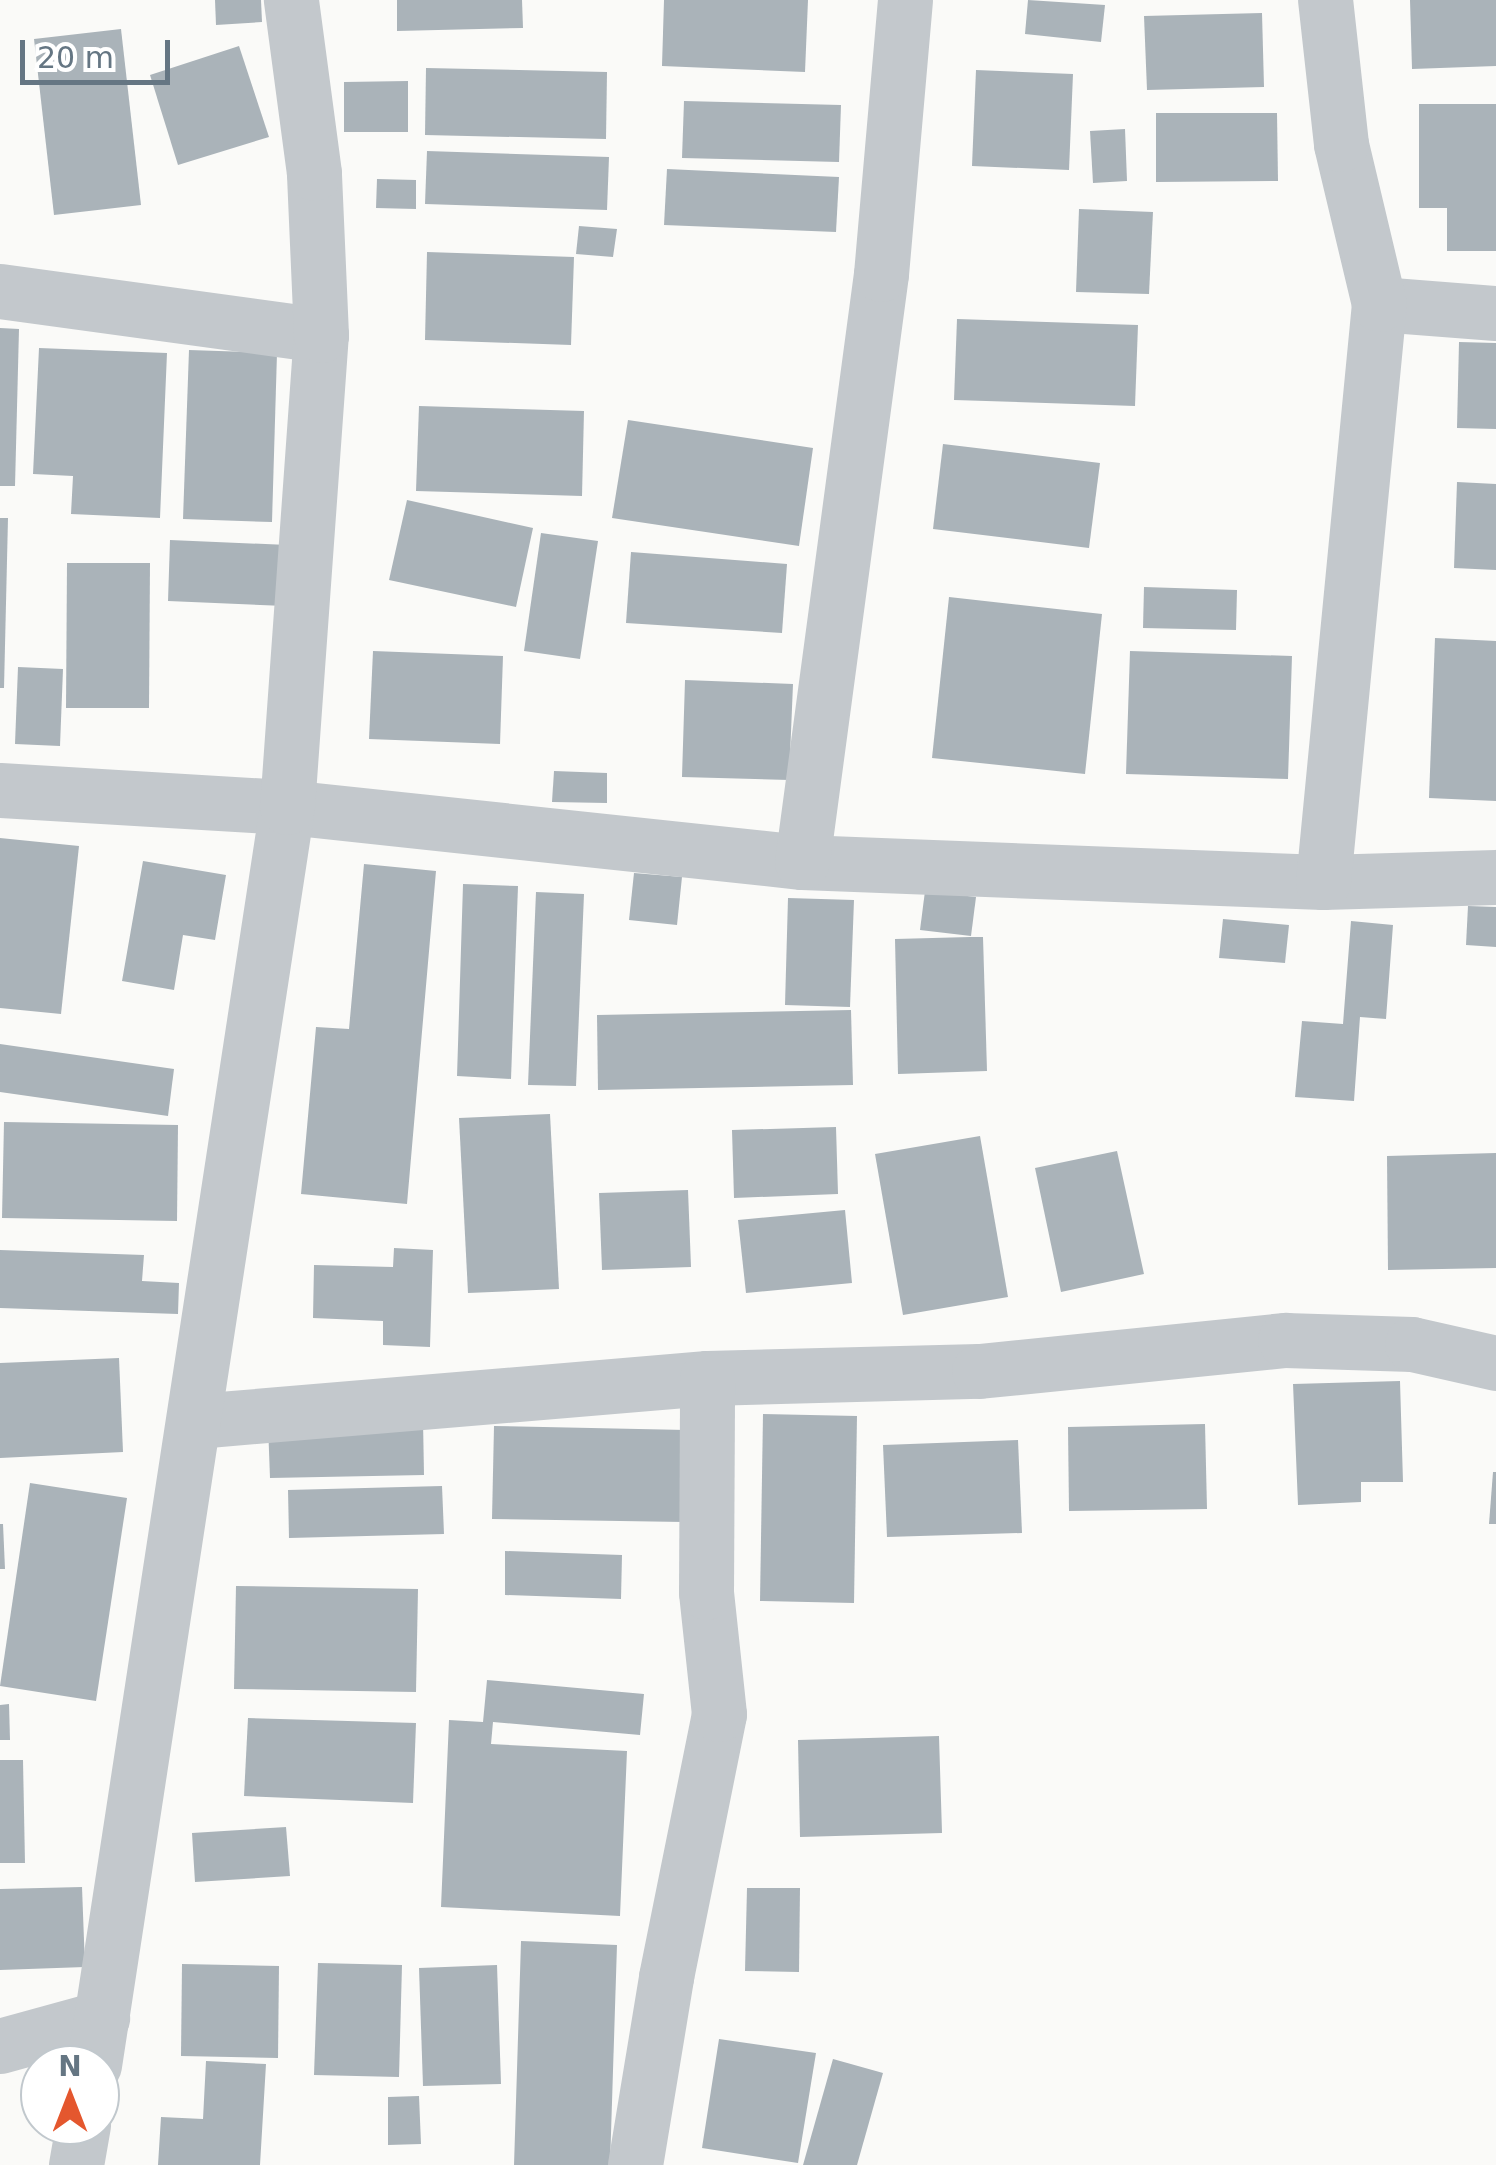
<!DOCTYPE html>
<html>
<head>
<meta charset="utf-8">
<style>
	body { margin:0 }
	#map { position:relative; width:1496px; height:2165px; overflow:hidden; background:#fafaf8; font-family:"DejaVu Sans",sans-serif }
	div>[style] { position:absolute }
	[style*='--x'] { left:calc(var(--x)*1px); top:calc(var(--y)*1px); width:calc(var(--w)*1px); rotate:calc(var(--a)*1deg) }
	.building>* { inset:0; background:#aab3b9 }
	.minor>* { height:55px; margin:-27.5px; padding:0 27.5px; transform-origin:27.5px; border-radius:27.5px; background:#c3c8cc }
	span { translate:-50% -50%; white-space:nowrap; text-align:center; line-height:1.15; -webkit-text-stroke:10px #fff; paint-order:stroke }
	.north { position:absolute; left:20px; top:2045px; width:100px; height:100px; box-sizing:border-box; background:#fff; border:2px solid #c1c8cd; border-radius:50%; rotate:0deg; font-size:28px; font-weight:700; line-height:40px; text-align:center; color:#657683 }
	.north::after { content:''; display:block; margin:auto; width:35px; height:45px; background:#e4572e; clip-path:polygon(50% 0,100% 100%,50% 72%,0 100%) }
	.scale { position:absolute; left:20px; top:40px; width:150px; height:45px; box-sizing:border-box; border:5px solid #657683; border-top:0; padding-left:12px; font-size:30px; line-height:35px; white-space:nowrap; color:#657683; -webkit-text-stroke:8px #fff; paint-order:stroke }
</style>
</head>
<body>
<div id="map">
	<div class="building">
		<i style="clip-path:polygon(215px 0,261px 0,262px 22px,216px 25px)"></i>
		<i style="clip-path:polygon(397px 0,522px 0,523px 28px,397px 31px)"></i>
		<i style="clip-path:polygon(664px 0,808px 0,805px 72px,662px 66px)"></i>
		<i style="clip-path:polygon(1028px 0,1105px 5px,1101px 42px,1025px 34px)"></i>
		<i style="clip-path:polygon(1410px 0,1496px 0,1496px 66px,1412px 69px)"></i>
		<i style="clip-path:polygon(1262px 13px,1264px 87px,1147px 90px,1144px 16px)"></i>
		<i style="clip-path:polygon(121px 29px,141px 205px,54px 215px,34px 39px)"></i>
		<i style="clip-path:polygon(239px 46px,269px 137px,178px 165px,150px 75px)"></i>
		<i style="clip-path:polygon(426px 68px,607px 72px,606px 139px,425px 135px)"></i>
		<i style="clip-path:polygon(976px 70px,1073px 74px,1069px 170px,972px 166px)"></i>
		<i style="clip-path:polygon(408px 81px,408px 132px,344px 132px,344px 82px)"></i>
		<i style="clip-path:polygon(684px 101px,841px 105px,839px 162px,682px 158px)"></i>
		<i style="clip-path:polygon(1419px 104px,1496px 104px,1496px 251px,1447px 251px,1447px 208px,1419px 208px)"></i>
		<i style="clip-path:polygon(1156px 113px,1277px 113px,1278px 181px,1156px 182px)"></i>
		<i style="clip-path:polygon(1125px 129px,1127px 181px,1093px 183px,1090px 131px)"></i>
		<i style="clip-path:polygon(427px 151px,609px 157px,607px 210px,425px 204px)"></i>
		<i style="clip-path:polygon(667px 169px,839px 177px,836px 232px,664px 225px)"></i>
		<i style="clip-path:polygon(377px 179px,416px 180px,416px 209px,376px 208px)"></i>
		<i style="clip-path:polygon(1079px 209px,1153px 212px,1149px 294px,1076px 292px)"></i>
		<i style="clip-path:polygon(579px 226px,617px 229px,613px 257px,576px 254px)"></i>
		<i style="clip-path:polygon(427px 252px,574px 257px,571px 345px,425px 340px)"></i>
		<i style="clip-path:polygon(957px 319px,1138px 325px,1135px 406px,954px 400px)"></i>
		<i style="clip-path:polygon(0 328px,19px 329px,15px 486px,0 486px)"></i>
		<i style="clip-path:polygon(1459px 342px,1496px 343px,1496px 429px,1457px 428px)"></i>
		<i style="clip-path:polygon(39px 348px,167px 353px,160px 518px,71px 514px,73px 476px,33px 474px)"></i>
		<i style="clip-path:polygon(189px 350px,277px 353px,272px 522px,183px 519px)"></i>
		<i style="clip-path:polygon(419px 406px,584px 411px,582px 496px,416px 491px)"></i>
		<i style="clip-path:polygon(628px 420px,813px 448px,799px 546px,612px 518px)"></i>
		<i style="clip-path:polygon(943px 444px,1100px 463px,1089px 548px,933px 529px)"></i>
		<i style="clip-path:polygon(1457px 482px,1496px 484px,1496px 570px,1454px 568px)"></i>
		<i style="clip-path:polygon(407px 500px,533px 528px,516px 607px,389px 580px)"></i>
		<i style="clip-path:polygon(0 518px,8px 518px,4px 688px,0 688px)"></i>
		<i style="clip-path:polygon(541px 533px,598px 541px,580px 659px,524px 651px)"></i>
		<i style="clip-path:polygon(170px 540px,288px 545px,285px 606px,168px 601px)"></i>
		<i style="clip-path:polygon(631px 552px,787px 564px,782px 633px,626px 623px)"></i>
		<i style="clip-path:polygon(67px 563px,150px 563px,149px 708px,66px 708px)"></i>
		<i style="clip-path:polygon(1144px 587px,1237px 590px,1236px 630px,1143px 628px)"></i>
		<i style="clip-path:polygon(949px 597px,1102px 614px,1085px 774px,932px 758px)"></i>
		<i style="clip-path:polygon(1435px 638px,1496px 641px,1496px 801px,1429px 798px)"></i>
		<i style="clip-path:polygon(373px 651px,503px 656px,500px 744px,369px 739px)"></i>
		<i style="clip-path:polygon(1130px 651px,1292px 656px,1288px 779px,1126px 774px)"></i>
		<i style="clip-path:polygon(18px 667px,63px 669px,60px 746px,15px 744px)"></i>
		<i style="clip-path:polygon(685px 680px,793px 684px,789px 780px,682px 777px)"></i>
		<i style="clip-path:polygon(554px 771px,607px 773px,607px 803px,552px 802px)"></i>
		<i style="clip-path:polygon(0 838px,79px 846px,61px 1014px,0 1008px)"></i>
		<i style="clip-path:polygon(143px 861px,226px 875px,215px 940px,183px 935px,174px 990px,122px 981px)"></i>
		<i style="clip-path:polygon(364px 864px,436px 871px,407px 1204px,301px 1194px,316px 1027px,349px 1029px)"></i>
		<i style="clip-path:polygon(634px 873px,682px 877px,677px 925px,629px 920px)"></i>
		<i style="clip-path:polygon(463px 884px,518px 886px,511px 1079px,457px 1076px)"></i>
		<i style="clip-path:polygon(925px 891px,976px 897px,971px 936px,920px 930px)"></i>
		<i style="clip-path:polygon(536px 892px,584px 894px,576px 1086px,528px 1085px)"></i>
		<i style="clip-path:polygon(788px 898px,854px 900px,850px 1007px,785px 1005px)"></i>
		<i style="clip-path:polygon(1468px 906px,1496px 907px,1496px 947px,1466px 945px)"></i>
		<i style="clip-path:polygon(1223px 919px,1289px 925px,1285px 963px,1219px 958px)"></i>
		<i style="clip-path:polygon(1351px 921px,1393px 925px,1386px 1019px,1360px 1017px,1354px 1101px,1295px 1097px,1302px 1021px,1343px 1024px)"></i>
		<i style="clip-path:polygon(970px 937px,983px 937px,987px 1071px,898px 1074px,895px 939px)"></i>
		<i style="clip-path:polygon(851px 1010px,853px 1085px,598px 1090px,597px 1015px)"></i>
		<i style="clip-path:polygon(0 1044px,174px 1069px,168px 1116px,0 1092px)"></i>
		<i style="clip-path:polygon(550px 1114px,559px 1289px,468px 1293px,459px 1118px)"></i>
		<i style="clip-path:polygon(4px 1122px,178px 1125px,177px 1221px,2px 1218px)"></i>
		<i style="clip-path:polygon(836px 1127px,838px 1194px,734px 1198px,732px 1130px)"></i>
		<i style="clip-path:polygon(980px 1136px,1008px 1297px,903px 1315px,875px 1154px)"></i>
		<i style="clip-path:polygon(1117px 1151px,1144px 1274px,1061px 1292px,1035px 1168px)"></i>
		<i style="clip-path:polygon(1496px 1153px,1496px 1268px,1388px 1270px,1387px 1156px)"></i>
		<i style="clip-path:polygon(688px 1190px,691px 1267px,602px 1270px,599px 1193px)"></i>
		<i style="clip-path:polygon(845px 1210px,852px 1283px,746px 1293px,738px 1220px)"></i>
		<i style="clip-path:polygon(394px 1248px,433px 1250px,430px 1347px,383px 1345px,383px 1321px,313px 1318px,314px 1265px,393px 1267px)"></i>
		<i style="clip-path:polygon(0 1250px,144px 1255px,142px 1281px,179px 1283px,178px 1314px,0 1308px)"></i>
		<i style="clip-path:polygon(119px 1358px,123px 1452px,0 1458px,0 1363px)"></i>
		<i style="clip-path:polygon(1400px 1381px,1403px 1482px,1361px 1482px,1361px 1502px,1298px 1505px,1293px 1384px)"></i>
		<i style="clip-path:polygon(763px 1414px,857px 1416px,854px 1603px,760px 1601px)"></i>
		<i style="clip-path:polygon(423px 1420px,424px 1475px,270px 1478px,268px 1424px)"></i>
		<i style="clip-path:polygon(1205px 1424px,1207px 1509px,1069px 1511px,1068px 1427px)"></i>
		<i style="clip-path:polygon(494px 1426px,686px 1430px,684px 1522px,492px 1519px)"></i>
		<i style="clip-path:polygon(1018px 1440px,1022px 1533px,887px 1537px,883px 1445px)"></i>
		<i style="clip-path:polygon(1493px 1472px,1496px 1472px,1496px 1524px,1489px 1524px)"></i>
		<i style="clip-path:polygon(30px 1483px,127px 1498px,96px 1701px,0 1686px)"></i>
		<i style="clip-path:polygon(442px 1486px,444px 1534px,289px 1538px,288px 1490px)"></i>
		<i style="clip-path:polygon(0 1524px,3px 1524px,5px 1569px,0 1569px)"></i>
		<i style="clip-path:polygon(505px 1551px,622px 1555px,621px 1599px,505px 1595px)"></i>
		<i style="clip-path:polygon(236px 1586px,418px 1589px,416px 1692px,234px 1689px)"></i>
		<i style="clip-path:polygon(487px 1680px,644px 1694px,640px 1735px,493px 1722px,491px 1744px,627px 1751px,620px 1916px,441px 1907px,449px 1720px,483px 1722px)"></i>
		<i style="clip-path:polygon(9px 1704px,10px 1740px,0 1740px,0 1705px)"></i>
		<i style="clip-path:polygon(248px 1718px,416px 1723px,413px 1803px,244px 1796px)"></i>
		<i style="clip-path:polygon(939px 1736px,942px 1833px,800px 1837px,798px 1740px)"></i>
		<i style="clip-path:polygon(0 1760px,23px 1760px,25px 1863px,0 1863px)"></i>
		<i style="clip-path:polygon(286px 1827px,290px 1876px,195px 1882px,192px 1833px)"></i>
		<i style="clip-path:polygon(82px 1887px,85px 1967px,0 1970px,0 1889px)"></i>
		<i style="clip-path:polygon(747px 1888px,800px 1888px,799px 1972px,745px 1971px)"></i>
		<i style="clip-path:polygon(521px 1941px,617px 1945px,610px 2165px,514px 2165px)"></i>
		<i style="clip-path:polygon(318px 1963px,402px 1965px,399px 2077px,314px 2075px)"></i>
		<i style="clip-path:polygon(182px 1964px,279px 1966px,278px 2058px,181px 2056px)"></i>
		<i style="clip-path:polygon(497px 1965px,501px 2084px,423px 2086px,419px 1968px)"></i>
		<i style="clip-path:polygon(719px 2039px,816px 2053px,798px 2163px,702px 2148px)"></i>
		<i style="clip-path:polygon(833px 2059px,883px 2073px,857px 2165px,803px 2165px)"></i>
		<i style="clip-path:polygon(206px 2061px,266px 2064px,260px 2165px,158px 2165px,161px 2117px,203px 2119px)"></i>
		<i style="clip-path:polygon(419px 2096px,421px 2144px,388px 2145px,388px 2097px)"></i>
	</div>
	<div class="minor">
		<i style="--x:0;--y:291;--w:324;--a:7.8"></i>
		<i style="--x:1379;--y:304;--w:117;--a:4.4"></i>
		<i style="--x:0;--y:790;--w:288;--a:3.4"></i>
		<i style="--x:287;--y:807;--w:518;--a:6.1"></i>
		<i style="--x:802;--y:862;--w:521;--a:2.2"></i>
		<i style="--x:1323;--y:882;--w:173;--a:-1.7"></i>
		<i style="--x:802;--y:862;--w:593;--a:-82.35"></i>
		<i style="--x:881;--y:274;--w:275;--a:-85"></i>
		<i style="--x:1323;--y:882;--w:581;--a:-84.47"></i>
		<i style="--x:1379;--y:304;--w:164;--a:-103.4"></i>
		<i style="--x:1341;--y:144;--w:145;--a:-96.3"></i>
		<i style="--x:196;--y:1421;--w:513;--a:-4.81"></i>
		<i style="--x:707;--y:1378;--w:272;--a:-1.5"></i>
		<i style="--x:979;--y:1371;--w:308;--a:-5.8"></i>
		<i style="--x:1285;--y:1340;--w:127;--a:1.8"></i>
		<i style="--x:1412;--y:1344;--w:86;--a:12.7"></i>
		<i style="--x:0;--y:2046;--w:106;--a:-15.4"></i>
		<i style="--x:94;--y:2065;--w:1273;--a:-81.28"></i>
		<i style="--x:287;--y:807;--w:473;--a:-85.9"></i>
		<i style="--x:321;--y:335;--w:162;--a:-92.5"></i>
		<i style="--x:314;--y:173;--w:175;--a:-97.6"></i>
		<i style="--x:76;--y:2165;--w:41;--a:-80.1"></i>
		<i style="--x:635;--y:2165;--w:191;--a:-80.6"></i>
		<i style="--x:666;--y:1977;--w:268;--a:-78.6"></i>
		<i style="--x:719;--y:1714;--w:123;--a:-96.1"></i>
		<i style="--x:706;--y:1592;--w:214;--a:-89.7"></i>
	</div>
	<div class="north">N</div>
	<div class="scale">20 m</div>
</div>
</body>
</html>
